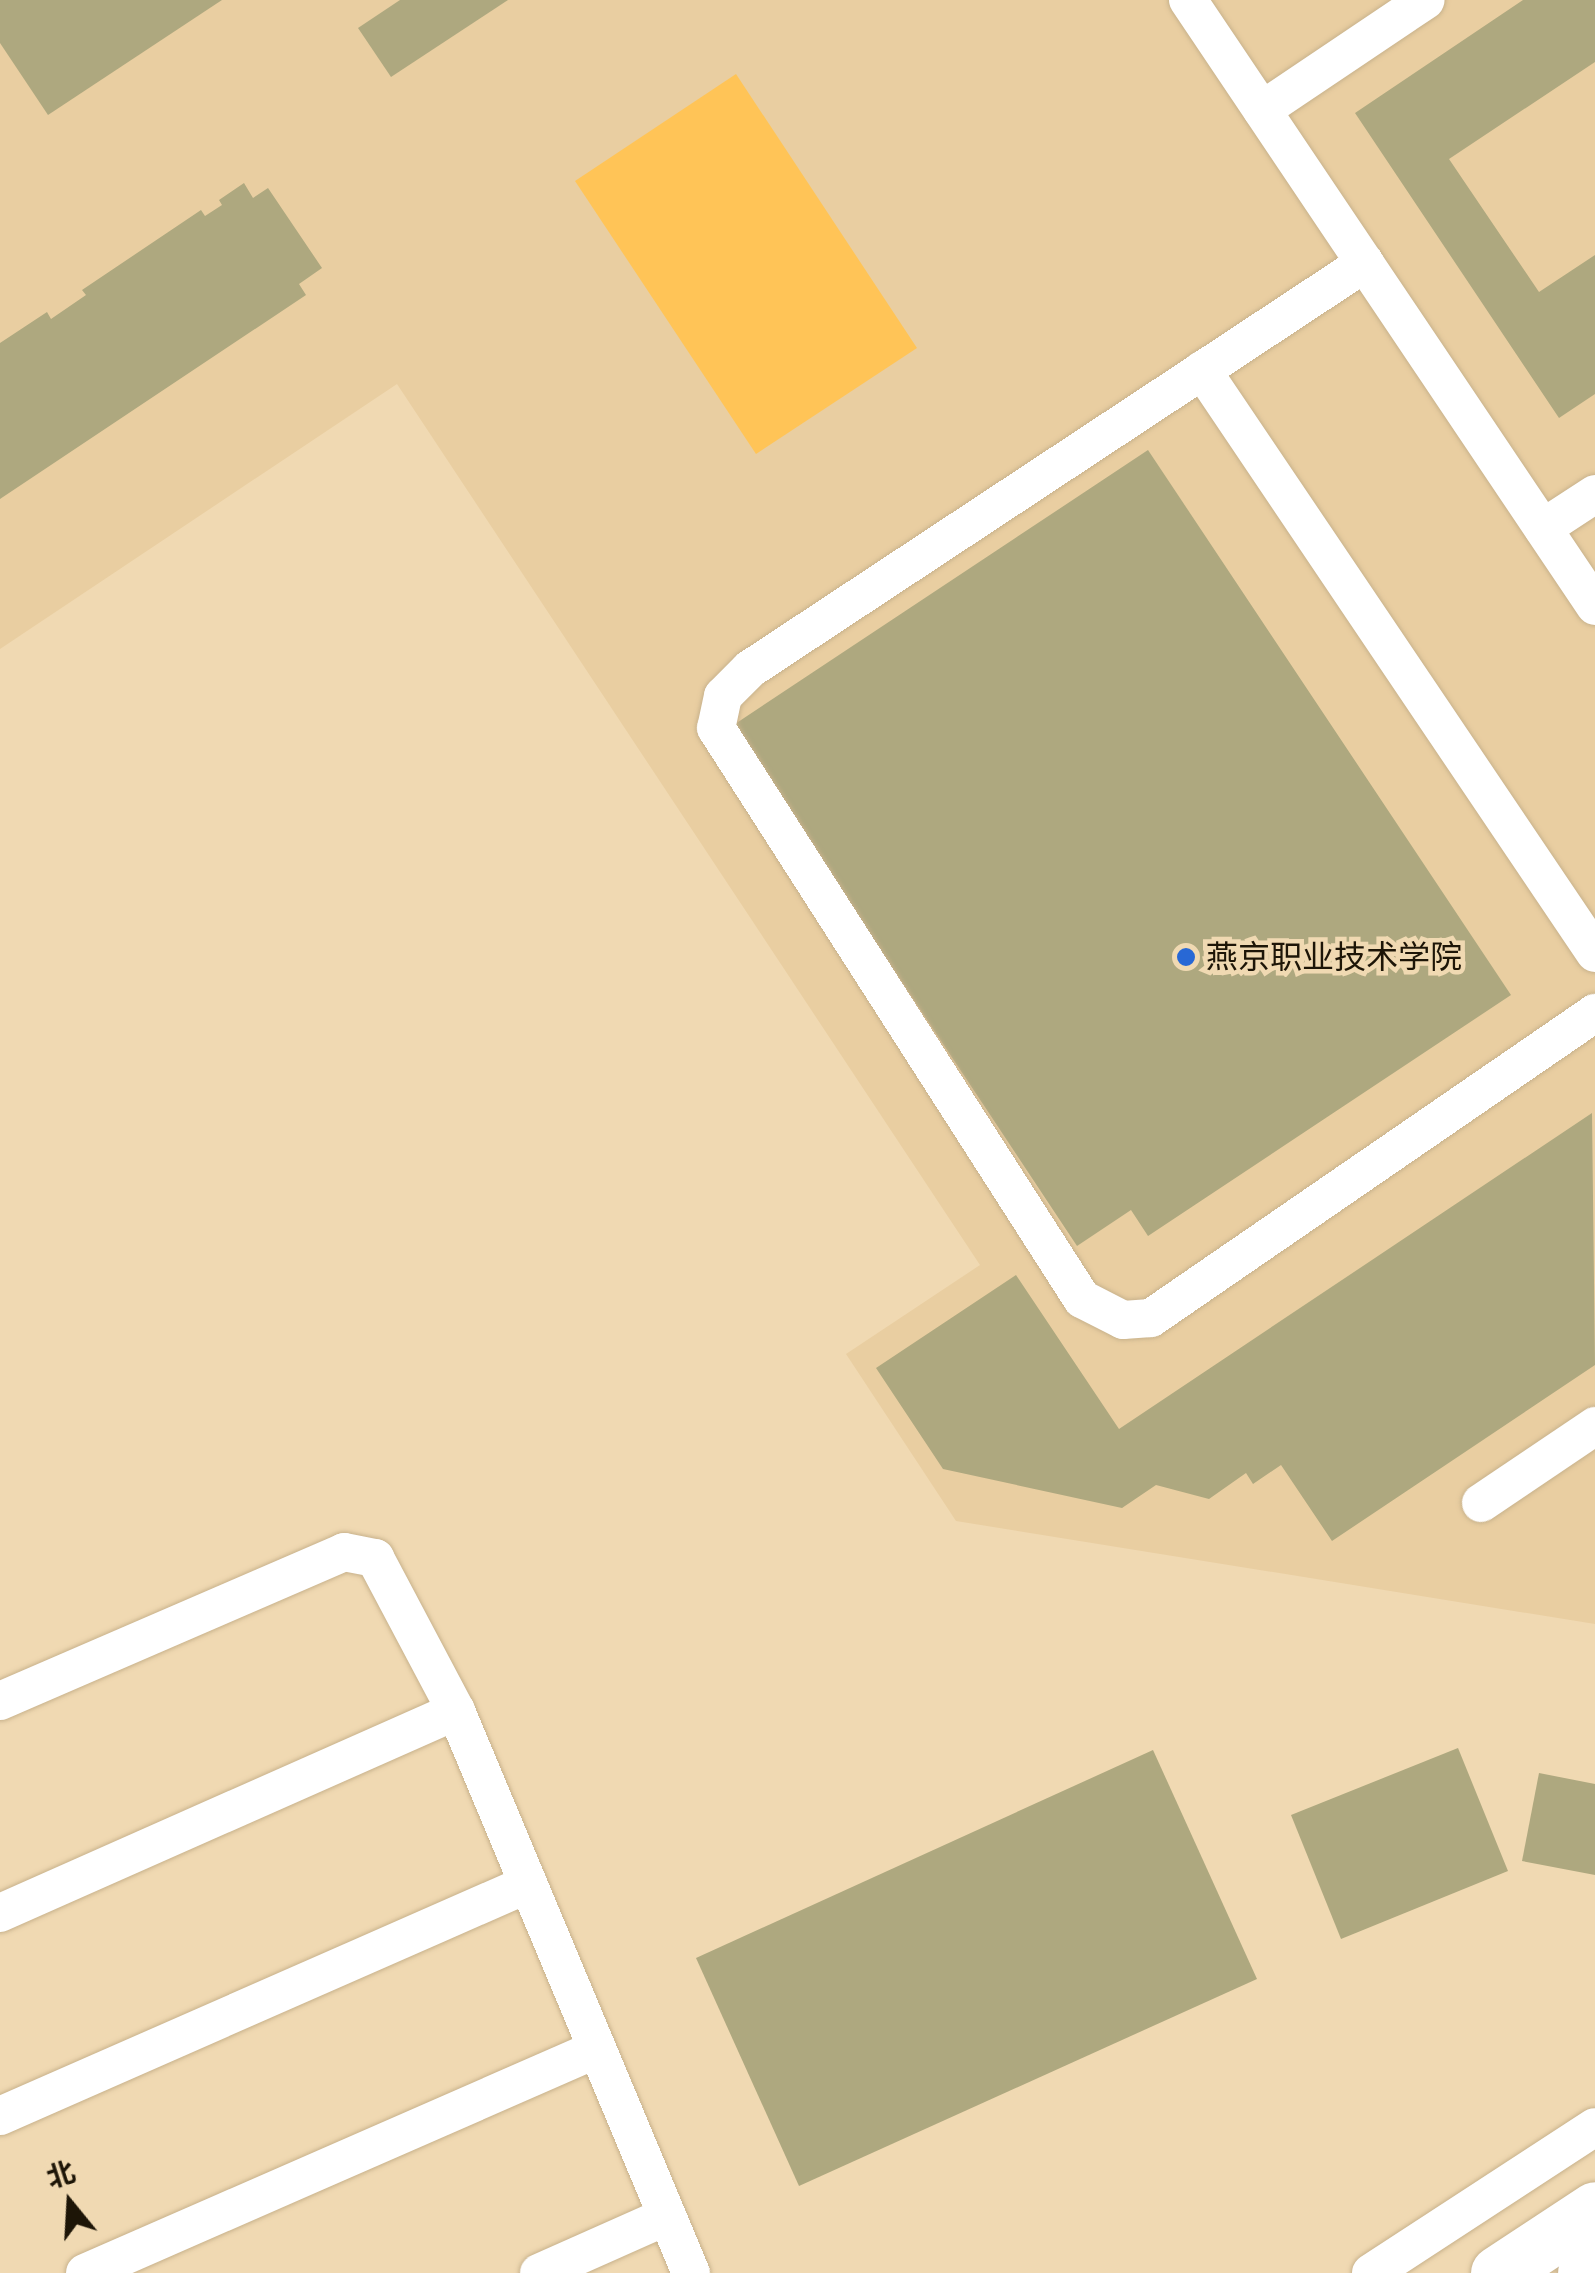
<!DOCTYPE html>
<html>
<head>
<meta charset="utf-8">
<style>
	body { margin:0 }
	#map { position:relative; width:1595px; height:2273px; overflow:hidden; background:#f0d9b2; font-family:"Public Sans","Noto Sans SC",sans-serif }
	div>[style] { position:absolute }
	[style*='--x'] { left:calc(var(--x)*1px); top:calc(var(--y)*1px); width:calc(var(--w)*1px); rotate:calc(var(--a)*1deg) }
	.built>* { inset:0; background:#e9cea1 }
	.green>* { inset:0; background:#ffc457 }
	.building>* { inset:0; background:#aea87f }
	.roads { filter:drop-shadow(0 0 2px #c8b28c) drop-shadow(0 0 2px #c8b28c) }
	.minor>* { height:38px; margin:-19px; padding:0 19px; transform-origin:19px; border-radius:19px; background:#fff }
	.highway>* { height:55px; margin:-27.5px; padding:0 27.5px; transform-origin:27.5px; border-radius:27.5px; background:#fff }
	.dots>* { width:28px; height:28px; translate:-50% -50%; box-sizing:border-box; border:5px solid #f0d9b2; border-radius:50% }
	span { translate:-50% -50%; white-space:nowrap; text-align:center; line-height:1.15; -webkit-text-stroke:9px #f0d9b2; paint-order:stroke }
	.poi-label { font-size:32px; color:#1d1507 }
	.left { translate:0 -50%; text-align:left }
	.north { position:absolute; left:20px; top:2153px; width:100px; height:100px; -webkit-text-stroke:8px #f0d9b2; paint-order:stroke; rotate:342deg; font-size:28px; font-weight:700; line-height:40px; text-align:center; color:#1d1507 }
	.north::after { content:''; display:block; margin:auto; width:35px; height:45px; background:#1d1507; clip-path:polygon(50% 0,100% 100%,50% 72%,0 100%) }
</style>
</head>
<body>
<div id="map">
	<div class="built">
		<i style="clip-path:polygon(0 0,1595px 0,1595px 1624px,956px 1521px,846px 1354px,980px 1265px,397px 384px,0 649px)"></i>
	</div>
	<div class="green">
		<i style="clip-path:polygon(736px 74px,917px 348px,756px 454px,575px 181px)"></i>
	</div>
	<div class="building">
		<i style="clip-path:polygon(0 0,222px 0,48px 115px,0 43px)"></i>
		<i style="clip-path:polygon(400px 0,508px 0,391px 77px,358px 28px)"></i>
		<i style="clip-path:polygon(1523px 0,1595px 0,1595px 62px,1449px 159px,1539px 292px,1595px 255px,1595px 394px,1559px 418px,1355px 113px)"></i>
		<i style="clip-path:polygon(244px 183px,253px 198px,268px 188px,322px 268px,299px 284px,306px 295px,0 499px,0 343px,47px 312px,51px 319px,86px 295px,82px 290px,201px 210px,205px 216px,222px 205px,219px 200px)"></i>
		<i style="clip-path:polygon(1148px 450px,1511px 995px,1148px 1236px,1131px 1210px,1077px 1246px,732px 726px)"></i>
		<i style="clip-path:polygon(1592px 1113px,1595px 1365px,1332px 1541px,1281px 1465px,1253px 1484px,1246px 1473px,1209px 1499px,1156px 1485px,1122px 1508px,943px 1469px,876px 1368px,1016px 1275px,1119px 1429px)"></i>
		<i style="clip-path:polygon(1458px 1748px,1508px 1871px,1341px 1939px,1291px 1815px)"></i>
		<i style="clip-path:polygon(1153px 1750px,1257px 1979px,799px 2186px,696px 1958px)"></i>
		<i style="clip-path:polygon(1539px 1773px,1595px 1784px,1595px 1875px,1522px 1861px)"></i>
	</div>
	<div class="roads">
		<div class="minor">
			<i style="--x:1188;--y:0;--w:730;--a:56.11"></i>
			<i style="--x:1262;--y:110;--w:197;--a:-33.9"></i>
			<i style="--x:1365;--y:263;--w:737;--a:146.57"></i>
			<i style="--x:750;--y:669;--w:38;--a:135"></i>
			<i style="--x:723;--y:696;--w:33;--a:102"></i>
			<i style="--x:716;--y:728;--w:678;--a:57.34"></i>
			<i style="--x:1082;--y:1299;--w:46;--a:27.1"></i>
			<i style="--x:1123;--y:1320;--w:28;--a:-4"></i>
			<i style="--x:1151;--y:1318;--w:539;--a:-34.49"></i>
			<i style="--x:1202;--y:370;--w:703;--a:56.02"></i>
			<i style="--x:1543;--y:528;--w:62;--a:-33.2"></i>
			<i style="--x:1481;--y:1503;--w:138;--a:-34"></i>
			<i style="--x:0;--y:1701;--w:375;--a:-23.4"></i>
			<i style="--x:344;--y:1552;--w:32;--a:11"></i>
			<i style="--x:375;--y:1558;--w:173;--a:62.1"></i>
			<i style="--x:456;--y:1711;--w:609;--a:67.31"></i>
			<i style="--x:0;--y:1913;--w:499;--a:-23.9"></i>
			<i style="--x:0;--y:2116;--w:577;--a:-23.72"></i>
			<i style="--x:85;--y:2273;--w:559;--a:-23.63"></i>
			<i style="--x:539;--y:2273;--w:140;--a:-24"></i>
			<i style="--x:1371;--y:2273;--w:267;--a:-33.1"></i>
		</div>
		<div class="highway">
			<i style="--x:1498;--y:2273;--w:116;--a:-33.4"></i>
			<i style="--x:1585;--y:2273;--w:12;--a:-35"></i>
		</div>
	</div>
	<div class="dots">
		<i style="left:1186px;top:957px;background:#2868d5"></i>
	</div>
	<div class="poi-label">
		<span class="left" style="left:1206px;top:957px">燕京职业技术学院</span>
	</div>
	<div class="north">北</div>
</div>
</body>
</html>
